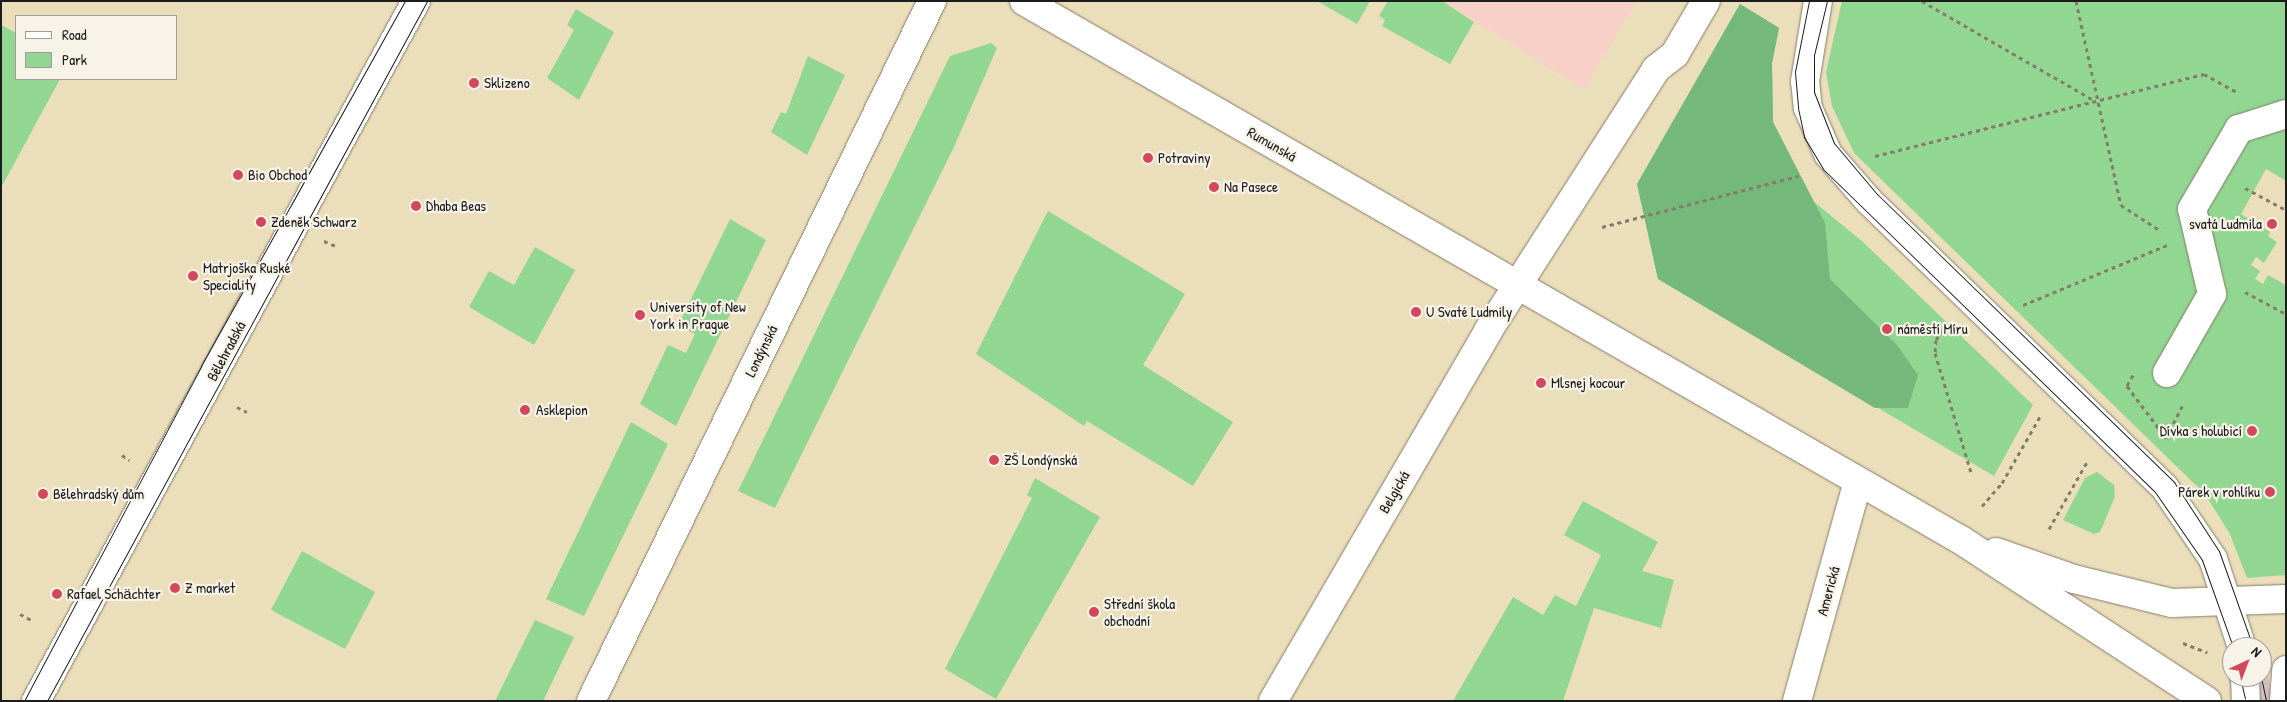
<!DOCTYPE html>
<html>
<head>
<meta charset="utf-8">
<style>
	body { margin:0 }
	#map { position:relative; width:2287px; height:702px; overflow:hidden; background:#ebdeba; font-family:"Patrick Hand",sans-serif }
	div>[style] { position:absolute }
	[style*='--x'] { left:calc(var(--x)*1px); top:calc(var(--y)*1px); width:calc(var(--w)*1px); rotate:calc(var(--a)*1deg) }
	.built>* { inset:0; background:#f7d1c7 }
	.industrial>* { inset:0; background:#d2bfc0 }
	.green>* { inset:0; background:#91d791 }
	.forest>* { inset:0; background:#74b87b }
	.path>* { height:3px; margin-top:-1.5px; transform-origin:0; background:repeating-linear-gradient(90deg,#847d6b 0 4px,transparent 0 8px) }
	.roads { filter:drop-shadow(0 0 1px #847d6b) drop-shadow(0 0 1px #847d6b) }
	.minor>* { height:28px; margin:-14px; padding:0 14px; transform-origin:14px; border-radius:14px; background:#fff }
	.tram>* { height:1px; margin:-0.5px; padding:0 0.5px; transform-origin:0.5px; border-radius:0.5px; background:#1c1c1c }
	.dots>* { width:14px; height:14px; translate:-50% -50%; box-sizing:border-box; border:2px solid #f7f3e8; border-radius:50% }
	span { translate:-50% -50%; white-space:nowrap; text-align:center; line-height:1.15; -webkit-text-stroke:4.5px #f7f3e8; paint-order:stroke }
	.poi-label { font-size:15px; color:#1c1c1c }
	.left { translate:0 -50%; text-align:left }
	.right { translate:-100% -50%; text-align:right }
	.street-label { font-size:15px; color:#1c1c1c }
	.frame { position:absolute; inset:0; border:2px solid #1c1c1c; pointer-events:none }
	.legend { position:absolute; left:15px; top:15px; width:162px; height:65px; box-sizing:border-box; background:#f7f3e8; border:1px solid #9f9d96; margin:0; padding:6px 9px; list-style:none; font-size:15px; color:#1c1c1c }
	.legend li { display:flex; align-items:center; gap:10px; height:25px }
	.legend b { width:25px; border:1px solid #9f9d96 }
	.north { position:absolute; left:2222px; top:637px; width:50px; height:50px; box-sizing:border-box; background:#f7f3e8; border:1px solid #9f9d96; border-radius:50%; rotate:43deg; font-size:14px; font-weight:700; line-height:20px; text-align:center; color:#1c1c1c }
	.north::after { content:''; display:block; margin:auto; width:18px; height:22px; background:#d1495b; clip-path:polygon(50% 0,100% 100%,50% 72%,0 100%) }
</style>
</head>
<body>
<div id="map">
	<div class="built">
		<i style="clip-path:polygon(1442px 1px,1637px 1px,1584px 89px)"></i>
	</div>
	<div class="industrial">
		<i style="clip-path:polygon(2265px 655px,2272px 701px,2235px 701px,2224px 666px,2232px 664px,2232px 677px,2262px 677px)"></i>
	</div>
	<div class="green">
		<i style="clip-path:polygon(1317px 1px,1370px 1px,1357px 24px)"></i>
		<i style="clip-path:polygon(1388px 1px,1442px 1px,1474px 22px,1450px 64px,1382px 26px,1385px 20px,1379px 16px)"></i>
		<i style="clip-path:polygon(1842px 1px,2286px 1px,2286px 181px,2266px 169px,2241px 214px,2270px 232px,2268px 236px,2277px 242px,2264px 263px,2256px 257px,2251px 265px,2260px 271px,2255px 279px,2263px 284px,2268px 275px,2286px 285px,2286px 575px,2247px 578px,2230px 534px,2205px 494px,1854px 153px,1832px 106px,1826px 72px)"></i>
		<i style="clip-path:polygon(1740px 4px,1779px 28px,1772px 63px,1773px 122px,1813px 201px,1863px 242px,2033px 405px,1994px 476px,1658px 279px,1637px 184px)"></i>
		<i style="clip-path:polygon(576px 9px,614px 32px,579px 100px,547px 78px,574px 30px,567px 25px)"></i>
		<i style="clip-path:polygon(1px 25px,16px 33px,16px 79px,60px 79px,1px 188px)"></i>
		<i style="clip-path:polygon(991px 43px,997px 48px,953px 149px,775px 508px,738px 491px,950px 56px)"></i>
		<i style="clip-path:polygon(808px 56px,845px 75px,807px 155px,771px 132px,781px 112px,786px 114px)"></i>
		<i style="clip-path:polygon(1048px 211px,1185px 294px,1143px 365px,1233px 422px,1193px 486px,1087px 421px,1084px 426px,976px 354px)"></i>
		<i style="clip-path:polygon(730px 219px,766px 240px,676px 426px,640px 404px,668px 345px,686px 353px,695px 334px,678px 326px)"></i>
		<i style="clip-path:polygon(535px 247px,575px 270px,534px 345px,469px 307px,489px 271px,514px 285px)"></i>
		<i style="clip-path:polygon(631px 422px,668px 444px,584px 616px,546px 599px)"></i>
		<i style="clip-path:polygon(2097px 472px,2114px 485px,2115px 497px,2100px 532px,2094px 534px,2063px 520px,2085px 478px)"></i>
		<i style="clip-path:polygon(1035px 478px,1100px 517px,996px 699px,945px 669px,1032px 498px,1027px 495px)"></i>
		<i style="clip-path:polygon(1583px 501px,1658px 542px,1642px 571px,1674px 580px,1661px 628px,1594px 608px,1563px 701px,1453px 701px,1513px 597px,1543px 615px,1555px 595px,1576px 606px,1601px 555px,1564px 535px)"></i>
		<i style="clip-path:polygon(302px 551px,375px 592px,345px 649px,271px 610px)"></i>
		<i style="clip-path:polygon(535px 620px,574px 637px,543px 701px,495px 701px)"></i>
	</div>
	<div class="forest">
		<i style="clip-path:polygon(1740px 4px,1779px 28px,1772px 63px,1773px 122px,1825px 223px,1830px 279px,1897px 345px,1918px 375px,1908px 408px,1875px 408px,1658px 279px,1637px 184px)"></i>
	</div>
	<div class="path">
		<i style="--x:1922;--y:1;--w:200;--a:30"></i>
		<i style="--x:2076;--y:1;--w:209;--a:77.6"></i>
		<i style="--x:2121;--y:205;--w:48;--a:33"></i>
		<i style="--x:1875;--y:156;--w:339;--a:-14"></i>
		<i style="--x:2204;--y:74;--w:39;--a:29"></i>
		<i style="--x:2245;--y:188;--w:47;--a:28.2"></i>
		<i style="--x:1602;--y:227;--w:203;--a:-14.6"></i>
		<i style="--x:324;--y:241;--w:13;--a:23"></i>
		<i style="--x:216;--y:282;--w:9;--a:32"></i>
		<i style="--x:2245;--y:292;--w:47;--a:28.2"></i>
		<i style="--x:2023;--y:305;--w:156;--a:-22.6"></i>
		<i style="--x:1947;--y:323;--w:20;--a:123"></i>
		<i style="--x:1936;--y:340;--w:13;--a:94"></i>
		<i style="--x:1935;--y:353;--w:124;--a:73.2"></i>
		<i style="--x:2133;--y:375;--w:13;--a:119"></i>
		<i style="--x:2127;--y:386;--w:65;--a:53.1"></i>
		<i style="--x:237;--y:407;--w:11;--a:27"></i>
		<i style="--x:2166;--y:438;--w:39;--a:-63"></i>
		<i style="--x:122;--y:455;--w:9;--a:36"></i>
		<i style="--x:1982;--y:506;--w:30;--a:-49"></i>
		<i style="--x:2002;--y:483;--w:78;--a:-60.2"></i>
		<i style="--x:2049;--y:529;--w:79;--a:-60.5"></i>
		<i style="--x:20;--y:614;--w:15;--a:28"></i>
		<i style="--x:2183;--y:643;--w:26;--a:21"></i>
	</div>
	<div class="roads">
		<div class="minor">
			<i style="--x:1024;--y:1;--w:1081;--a:29.91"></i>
			<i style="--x:1961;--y:540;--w:294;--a:33.2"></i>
			<i style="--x:1818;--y:1;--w:81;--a:99.2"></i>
			<i style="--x:1805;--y:81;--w:27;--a:84"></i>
			<i style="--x:1808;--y:108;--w:50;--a:66.5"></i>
			<i style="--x:1828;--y:154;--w:62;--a:48.9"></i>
			<i style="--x:1869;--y:201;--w:412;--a:44.1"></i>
			<i style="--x:2165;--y:488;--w:86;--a:55.9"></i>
			<i style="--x:2213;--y:559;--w:93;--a:71.8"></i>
			<i style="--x:2167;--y:373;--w:91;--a:-60.3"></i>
			<i style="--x:2212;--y:294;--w:87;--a:-103.2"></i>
			<i style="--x:2192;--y:209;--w:93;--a:-59.6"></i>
			<i style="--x:2239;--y:129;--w:49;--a:-17.7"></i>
			<i style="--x:1996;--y:552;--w:83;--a:19.1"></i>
			<i style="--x:2074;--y:579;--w:101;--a:13.8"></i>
			<i style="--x:2172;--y:603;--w:114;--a:-2"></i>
			<i style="--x:2245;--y:677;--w:24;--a:88"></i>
			<i style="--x:36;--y:701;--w:796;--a:-61.5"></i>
			<i style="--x:591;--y:701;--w:779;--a:-64.03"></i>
			<i style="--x:1273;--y:701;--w:428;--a:-59.8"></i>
			<i style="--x:1488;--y:331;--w:311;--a:-57.3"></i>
			<i style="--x:1656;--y:69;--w:24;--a:-38"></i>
			<i style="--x:1675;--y:54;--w:61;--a:-59.7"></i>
			<i style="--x:1797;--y:701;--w:228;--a:-74.5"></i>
			<i style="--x:2284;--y:701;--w:31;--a:-86"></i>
		</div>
	</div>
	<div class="tram">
		<i style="--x:1809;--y:1;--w:72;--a:101.2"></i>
		<i style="--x:1795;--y:72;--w:36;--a:85"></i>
		<i style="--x:1798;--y:108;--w:30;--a:78"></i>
		<i style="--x:1804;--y:137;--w:37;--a:59"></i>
		<i style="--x:1823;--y:169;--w:463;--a:44.2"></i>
		<i style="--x:2155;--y:492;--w:83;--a:55.3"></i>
		<i style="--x:2202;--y:560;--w:92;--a:70.4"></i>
		<i style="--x:1827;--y:1;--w:56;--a:103.5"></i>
		<i style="--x:1814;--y:55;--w:37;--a:90"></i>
		<i style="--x:1814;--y:92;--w:55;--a:68.6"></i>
		<i style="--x:1834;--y:143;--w:67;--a:49.9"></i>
		<i style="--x:1877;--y:194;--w:414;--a:44.1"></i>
		<i style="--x:2174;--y:482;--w:82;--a:56.9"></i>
		<i style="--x:2219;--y:551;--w:102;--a:70.5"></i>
		<i style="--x:2240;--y:677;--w:22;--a:77"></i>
		<i style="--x:2261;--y:677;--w:25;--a:78"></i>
		<i style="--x:24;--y:701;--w:379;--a:-62.1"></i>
		<i style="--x:201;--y:366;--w:418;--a:-60.8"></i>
		<i style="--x:47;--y:701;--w:796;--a:-61.5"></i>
	</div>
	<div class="dots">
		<i style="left:474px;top:83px;background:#d1495b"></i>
		<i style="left:1148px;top:158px;background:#d1495b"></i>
		<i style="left:238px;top:175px;background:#d1495b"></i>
		<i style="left:1214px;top:187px;background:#d1495b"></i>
		<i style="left:416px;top:206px;background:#d1495b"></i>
		<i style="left:261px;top:222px;background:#d1495b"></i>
		<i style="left:2272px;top:224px;background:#d1495b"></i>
		<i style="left:193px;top:276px;background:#d1495b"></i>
		<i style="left:1416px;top:312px;background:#d1495b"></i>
		<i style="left:640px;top:315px;background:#d1495b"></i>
		<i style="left:1887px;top:329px;background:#d1495b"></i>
		<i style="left:1541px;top:383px;background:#d1495b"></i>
		<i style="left:525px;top:410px;background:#d1495b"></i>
		<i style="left:2252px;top:431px;background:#d1495b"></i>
		<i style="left:994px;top:460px;background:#d1495b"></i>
		<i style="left:2270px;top:492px;background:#d1495b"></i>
		<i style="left:43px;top:494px;background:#d1495b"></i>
		<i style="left:175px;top:588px;background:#d1495b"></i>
		<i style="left:57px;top:594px;background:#d1495b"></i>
		<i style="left:1094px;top:612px;background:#d1495b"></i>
	</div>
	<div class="poi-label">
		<span class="left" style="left:484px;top:83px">Sklizeno</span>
		<span class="left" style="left:1158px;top:158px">Potraviny</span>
		<span class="left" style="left:248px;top:175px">Bio Obchod</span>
		<span class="left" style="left:1224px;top:187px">Na Pasece</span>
		<span class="left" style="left:426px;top:206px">Dhaba Beas</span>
		<span class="left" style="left:271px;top:222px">Zdeněk Schwarz</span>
		<span class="right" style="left:2262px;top:224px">svatá Ludmila</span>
		<span class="left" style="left:203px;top:276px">Matrjoška Ruské<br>Speciality</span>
		<span class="left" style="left:650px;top:315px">University of New<br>York in Prague</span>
		<span class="left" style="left:1426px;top:312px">U Svaté Ludmily</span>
		<span class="left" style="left:1897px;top:329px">náměstí Míru</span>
		<span class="left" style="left:1551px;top:383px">Mlsnej kocour</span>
		<span class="left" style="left:536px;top:410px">Asklepion</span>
		<span class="right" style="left:2242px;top:431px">Dívka s holubicí</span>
		<span class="left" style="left:1004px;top:460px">ZŠ Londýnská</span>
		<span class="right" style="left:2260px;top:492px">Párek v rohlíku</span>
		<span class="left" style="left:53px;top:494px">Bělehradský dům</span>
		<span class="left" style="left:185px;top:588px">Z market</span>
		<span class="left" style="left:67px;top:594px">Rafael Schӓchter</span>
		<span class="left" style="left:1104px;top:612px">Střední škola<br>obchodní</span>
	</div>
	<div class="street-label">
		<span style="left:1272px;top:144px;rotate:30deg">Rumunská</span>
		<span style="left:226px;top:351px;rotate:-62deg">Bělehradská</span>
		<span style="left:761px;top:351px;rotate:-64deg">Londýnská</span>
		<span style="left:1394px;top:492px;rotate:-60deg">Belgická</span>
		<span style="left:1828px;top:591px;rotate:-75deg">Americká</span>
	</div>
	<div class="frame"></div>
	<ul class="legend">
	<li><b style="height:6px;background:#fff"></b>Road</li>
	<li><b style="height:14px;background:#91d791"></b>Park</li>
	</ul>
	<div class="north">N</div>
</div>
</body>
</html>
